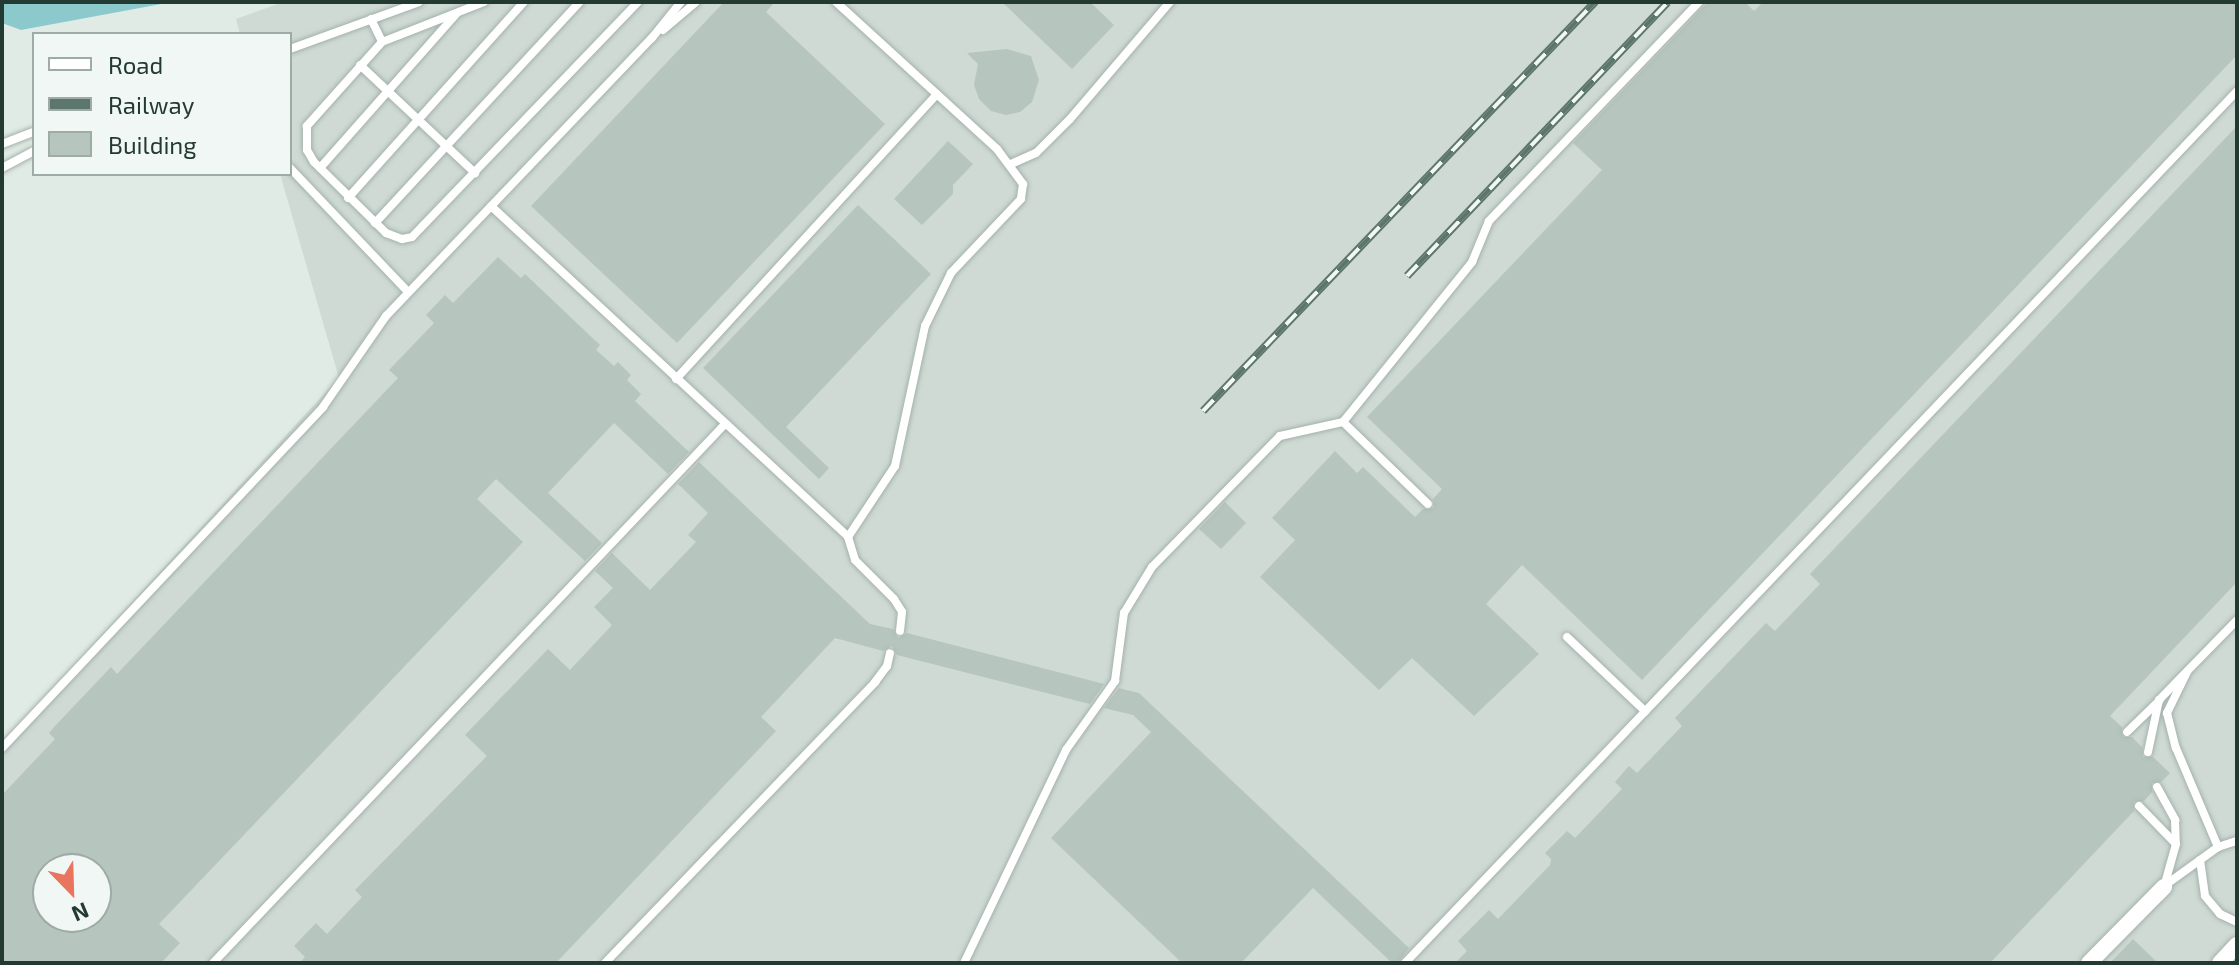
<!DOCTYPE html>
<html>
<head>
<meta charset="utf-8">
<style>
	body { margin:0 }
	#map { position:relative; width:2239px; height:965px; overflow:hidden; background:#e1ebe5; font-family:"Exo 2",sans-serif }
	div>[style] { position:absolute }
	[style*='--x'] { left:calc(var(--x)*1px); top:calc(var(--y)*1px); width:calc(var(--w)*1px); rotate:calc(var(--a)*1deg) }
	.built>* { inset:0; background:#cfdad4 }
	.water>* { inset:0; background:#8bc9cd }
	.building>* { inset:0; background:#b6c5be }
	.roads { filter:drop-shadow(0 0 2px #a4b2ac) drop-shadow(0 0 2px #a4b2ac) }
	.lane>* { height:8px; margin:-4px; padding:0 4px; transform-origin:4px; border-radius:4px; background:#fff }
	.street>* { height:16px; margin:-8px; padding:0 8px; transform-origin:8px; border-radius:8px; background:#fff }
	.rail>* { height:8px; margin-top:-4px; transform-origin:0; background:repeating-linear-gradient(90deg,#f1f7f4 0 15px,#5d766d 0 30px); box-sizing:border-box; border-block:2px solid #5d766d }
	span { translate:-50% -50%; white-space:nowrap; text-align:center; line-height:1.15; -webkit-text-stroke:6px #f1f7f4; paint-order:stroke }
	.frame { position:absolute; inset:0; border:4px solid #223a32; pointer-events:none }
	.legend { position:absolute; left:32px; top:32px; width:260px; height:144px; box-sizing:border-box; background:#f1f7f4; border:2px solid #9eaba6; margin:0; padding:10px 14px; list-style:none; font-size:24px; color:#223a32 }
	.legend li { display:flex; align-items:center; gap:16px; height:40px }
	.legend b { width:40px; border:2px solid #9eaba6 }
	.north { position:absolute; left:32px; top:853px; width:80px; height:80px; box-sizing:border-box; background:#f1f7f4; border:2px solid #9eaba6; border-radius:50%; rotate:157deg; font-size:22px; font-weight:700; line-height:32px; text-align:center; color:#223a32 }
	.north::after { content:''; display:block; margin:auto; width:28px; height:36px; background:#ea755f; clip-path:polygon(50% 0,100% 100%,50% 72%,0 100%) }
</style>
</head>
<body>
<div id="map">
	<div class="built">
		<i style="clip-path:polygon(evenodd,283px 2px,2237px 2px,2237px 963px,2px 963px,2px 743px,339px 378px,280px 174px,290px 174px,290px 34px,240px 34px,236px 19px,283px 2px,48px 869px,96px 869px,96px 917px,48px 917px,48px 869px)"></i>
	</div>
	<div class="water">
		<i style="clip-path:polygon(2px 2px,172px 2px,21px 30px,2px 23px)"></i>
	</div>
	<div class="building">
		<i style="clip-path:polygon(724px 2px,775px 2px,766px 12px,885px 124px,677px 343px,531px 206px)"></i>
		<i style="clip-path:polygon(1002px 2px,1090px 2px,1114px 25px,1072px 69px)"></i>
		<i style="clip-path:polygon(1708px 2px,1745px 2px,1754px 11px,1763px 2px,2237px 2px,2237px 55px,1642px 680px,1522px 565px,1486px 604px,1539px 654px,1474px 716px,1412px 658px,1379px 690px,1260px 577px,1295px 540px,1272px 518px,1335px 451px,1357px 473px,1363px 467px,1415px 517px,1423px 509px,1434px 508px,1433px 499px,1442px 489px,1367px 417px,1602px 170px,1573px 143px)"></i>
		<i style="clip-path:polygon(1007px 49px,1031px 56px,1039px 80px,1032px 102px,1020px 112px,1006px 115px,991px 111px,979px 99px,974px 85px,978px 64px,967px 53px)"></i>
		<i style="clip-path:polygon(2237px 126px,2237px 582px,2110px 716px,2122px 727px,2123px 737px,2132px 737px,2142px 747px,2143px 757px,2153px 757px,2170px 773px,2161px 782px,2152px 783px,2152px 792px,2144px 801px,2134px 802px,2134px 811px,1990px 963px,1455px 963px,1467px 951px,1458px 941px,1489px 910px,1498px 919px,1550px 865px,1551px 859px,1545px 853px,1567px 831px,1575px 838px,1622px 789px,1615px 782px,1629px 766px,1637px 773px,1682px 726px,1675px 718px,1766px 623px,1775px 631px,1820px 584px,1810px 574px)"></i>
		<i style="clip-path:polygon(948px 141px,973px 164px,953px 185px,953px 194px,922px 225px,894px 199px)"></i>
		<i style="clip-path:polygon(858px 205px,931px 274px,786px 427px,829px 468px,819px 479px,703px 368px)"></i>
		<i style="clip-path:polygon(evenodd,498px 257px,521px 278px,525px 274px,600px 345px,596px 350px,614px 366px,618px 362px,631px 375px,627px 380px,641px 394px,635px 401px,689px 452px,668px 474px,614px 423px,548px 493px,602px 543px,585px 561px,496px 479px,477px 499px,523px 542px,159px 924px,180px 943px,161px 963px,2px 963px,2px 795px,55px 739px,49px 733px,55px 726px,111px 667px,117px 674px,398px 378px,389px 370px,434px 323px,426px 315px,445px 295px,453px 303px,498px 257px,48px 869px,96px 869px,96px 917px,48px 917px,48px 869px)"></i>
		<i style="clip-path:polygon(699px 462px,870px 624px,893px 629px,898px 638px,907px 633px,1104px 684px,1090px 704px,897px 655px,892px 646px,883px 651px,835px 638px,761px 717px,776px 731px,556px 963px,299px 963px,305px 957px,294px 946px,316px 923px,327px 934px,362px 897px,355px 890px,487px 756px,465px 735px,548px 649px,570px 670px,612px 625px,594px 607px,613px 588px,595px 571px,612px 553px,650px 590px,696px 542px,688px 535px,708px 513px,678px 484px)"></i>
		<i style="clip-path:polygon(1225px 502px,1246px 523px,1221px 549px,1199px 529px)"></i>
		<i style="clip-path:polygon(1119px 688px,1139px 693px,1409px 948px,1398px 963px,1392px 963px,1313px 888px,1241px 963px,1182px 963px,1051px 838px,1151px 732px,1133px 715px,1104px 708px)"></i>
		<i style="clip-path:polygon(2133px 939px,2158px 963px,2110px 963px)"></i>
	</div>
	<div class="roads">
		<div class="lane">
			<i style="--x:484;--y:2;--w:110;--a:158.6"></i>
			<i style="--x:382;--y:42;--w:113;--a:131.8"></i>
			<i style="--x:307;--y:126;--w:24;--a:90"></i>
			<i style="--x:307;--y:150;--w:14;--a:60"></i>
			<i style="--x:314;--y:162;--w:101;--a:44.6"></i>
			<i style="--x:386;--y:233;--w:17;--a:21"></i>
			<i style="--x:402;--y:239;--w:10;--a:-11"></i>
			<i style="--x:412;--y:237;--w:326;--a:-46.1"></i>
			<i style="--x:836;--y:2;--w:218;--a:42.4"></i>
			<i style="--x:997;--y:149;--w:44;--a:53.4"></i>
			<i style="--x:1023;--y:184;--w:15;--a:98"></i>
			<i style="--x:1021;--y:199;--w:102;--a:133.4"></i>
			<i style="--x:951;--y:273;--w:59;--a:116.1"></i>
			<i style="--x:925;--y:326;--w:143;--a:102.1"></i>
			<i style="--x:895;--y:466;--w:85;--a:123.5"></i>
			<i style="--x:371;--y:19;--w:25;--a:64"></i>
			<i style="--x:663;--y:30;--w:43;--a:-40.3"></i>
			<i style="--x:290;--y:49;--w:137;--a:-20"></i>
			<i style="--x:360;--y:65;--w:158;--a:43.2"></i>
			<i style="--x:2;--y:144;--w:34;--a:-21"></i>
			<i style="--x:1011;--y:164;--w:27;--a:-24"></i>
			<i style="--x:1036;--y:153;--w:48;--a:-45"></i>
			<i style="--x:1070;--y:119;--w:154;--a:-49.5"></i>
			<i style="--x:2;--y:168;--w:36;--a:-28"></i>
			<i style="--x:290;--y:168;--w:171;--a:46.4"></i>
			<i style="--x:320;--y:168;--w:207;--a:-48.5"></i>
			<i style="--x:348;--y:198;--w:263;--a:-48.1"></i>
			<i style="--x:491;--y:206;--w:487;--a:42.8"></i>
			<i style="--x:848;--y:537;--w:24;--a:73"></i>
			<i style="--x:855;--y:560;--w:55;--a:45"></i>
			<i style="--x:894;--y:599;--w:15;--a:58"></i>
			<i style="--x:902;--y:612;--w:19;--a:96"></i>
			<i style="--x:375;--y:223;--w:301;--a:-47.2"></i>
			<i style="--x:676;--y:379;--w:386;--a:-47.5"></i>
			<i style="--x:1343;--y:422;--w:118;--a:44"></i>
			<i style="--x:1567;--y:637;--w:108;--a:43.5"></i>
			<i style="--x:2187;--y:672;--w:46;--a:116"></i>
			<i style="--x:2167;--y:713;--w:36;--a:76"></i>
			<i style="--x:2176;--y:748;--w:108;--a:67"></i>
			<i style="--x:2127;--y:732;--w:45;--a:-44.1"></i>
			<i style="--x:2;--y:748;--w:468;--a:-46.7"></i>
			<i style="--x:323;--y:407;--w:111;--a:-55.3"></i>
			<i style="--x:386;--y:316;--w:385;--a:-46.3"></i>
			<i style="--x:652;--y:38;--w:46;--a:-51.1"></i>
			<i style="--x:2148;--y:752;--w:53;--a:-78.1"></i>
			<i style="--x:2159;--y:700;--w:112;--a:-45.7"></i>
			<i style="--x:2157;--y:787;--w:38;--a:61"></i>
			<i style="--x:2175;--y:820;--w:24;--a:88"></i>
			<i style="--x:2139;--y:806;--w:53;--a:45.8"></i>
			<i style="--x:2176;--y:844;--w:45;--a:105.6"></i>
			<i style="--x:2200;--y:860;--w:36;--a:82"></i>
			<i style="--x:2205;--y:896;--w:23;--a:50"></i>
			<i style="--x:2220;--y:914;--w:19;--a:25"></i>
			<i style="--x:2164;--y:886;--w:67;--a:-35.8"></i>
			<i style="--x:2218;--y:847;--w:20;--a:-18"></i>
			<i style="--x:213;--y:963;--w:743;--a:-46.47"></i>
			<i style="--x:605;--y:963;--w:390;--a:-46.1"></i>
			<i style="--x:875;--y:682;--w:20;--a:-53"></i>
			<i style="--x:887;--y:666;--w:13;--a:-77"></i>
			<i style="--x:964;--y:963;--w:236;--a:-64.4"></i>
			<i style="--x:1066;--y:750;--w:85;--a:-54.6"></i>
			<i style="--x:1115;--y:681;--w:69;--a:-82.5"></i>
			<i style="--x:1124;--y:613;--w:54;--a:-58.7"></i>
			<i style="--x:1152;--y:567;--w:183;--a:-45.7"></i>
			<i style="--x:1280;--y:436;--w:65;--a:-12.5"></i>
			<i style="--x:1343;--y:422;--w:206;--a:-51.1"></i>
			<i style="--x:1472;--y:262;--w:44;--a:-67.5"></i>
			<i style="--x:1489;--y:221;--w:303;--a:-46.2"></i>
			<i style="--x:1405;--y:963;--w:1205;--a:-46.34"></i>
		</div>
		<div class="street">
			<i style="--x:2089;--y:963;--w:107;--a:-45.4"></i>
			<i style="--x:2220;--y:963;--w:25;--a:-47"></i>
		</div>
	</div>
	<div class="rail">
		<i style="--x:1407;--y:276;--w:378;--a:-46.4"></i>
		<i style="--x:1203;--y:411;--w:567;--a:-46.22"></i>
	</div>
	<div class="frame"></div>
	<ul class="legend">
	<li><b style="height:10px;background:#fff"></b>Road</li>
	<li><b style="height:10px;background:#5d766d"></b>Railway</li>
	<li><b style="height:22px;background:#b6c5be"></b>Building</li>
	</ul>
	<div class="north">N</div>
</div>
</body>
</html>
